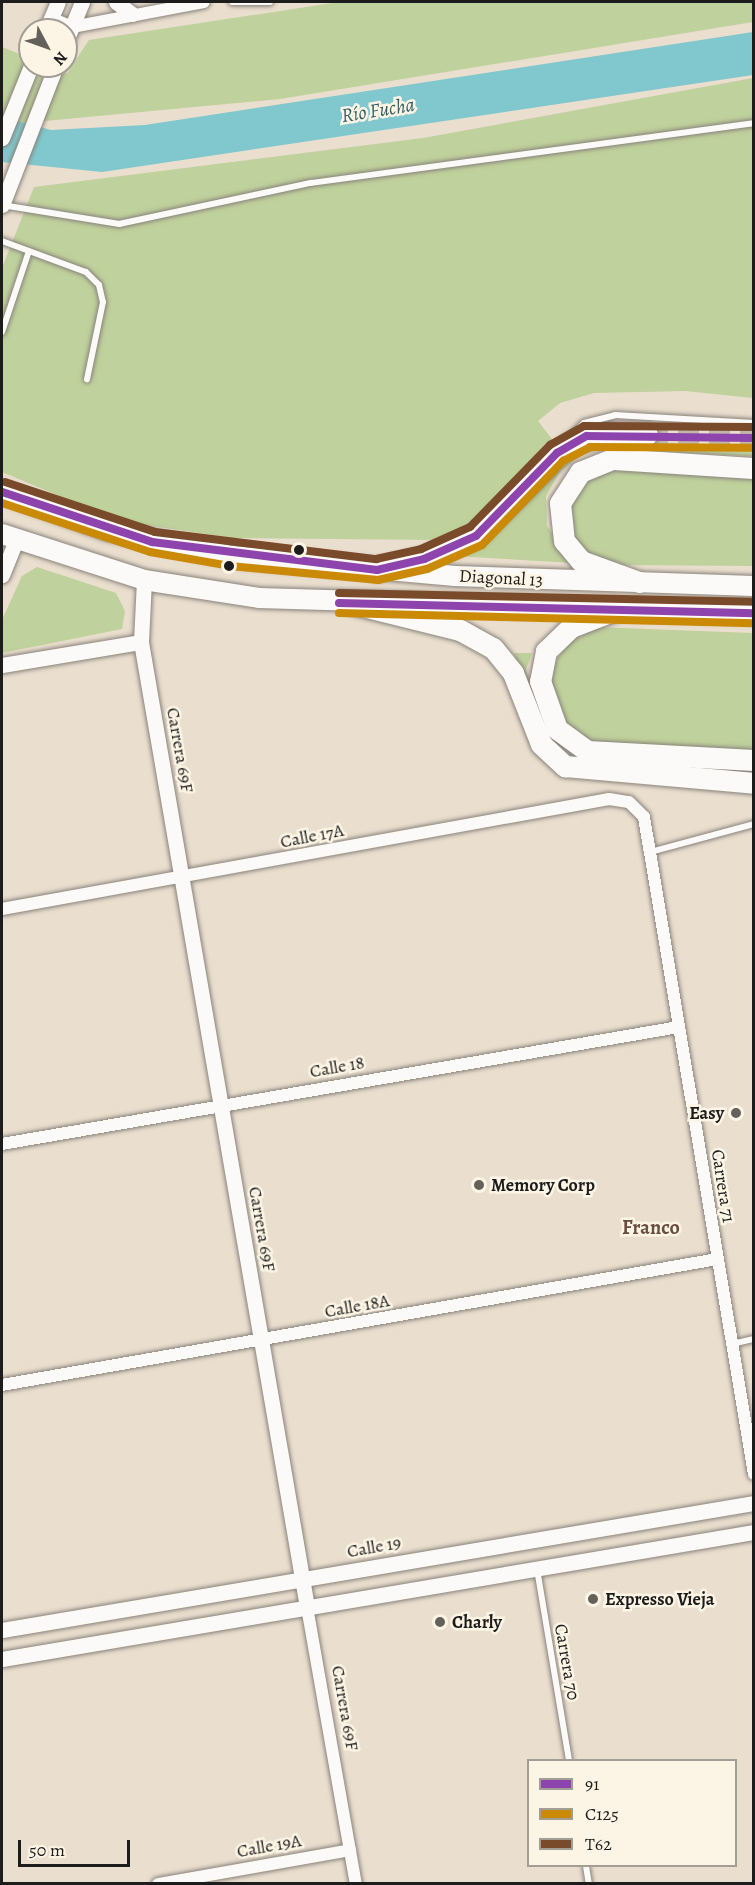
<!DOCTYPE html>
<html>
<head>
<meta charset="utf-8">
<style>
	body { margin:0 }
	#map { position:relative; width:755px; height:1885px; overflow:hidden; background:#eadece; font-family:Alegreya,serif }
	div>[style] { position:absolute }
	[style*='--x'] { left:calc(var(--x)*1px); top:calc(var(--y)*1px); width:calc(var(--w)*1px); rotate:calc(var(--a)*1deg) }
	.green>* { inset:0; background:#bfd19c }
	.water>* { inset:0; background:#80c8ce }
	.trunk-tunnel>* { height:21px; margin-top:-10.5px; transform-origin:0; background:repeating-linear-gradient(90deg,#c1b7aa 0 21px,transparent 0 31px) }
	.roads { filter:drop-shadow(0 0 2px #89837c) drop-shadow(0 0 2px #89837c) }
	.service>* { height:6px; margin:-3px; padding:0 3px; transform-origin:3px; border-radius:3px; background:#fcfaf8 }
	.minor>* { height:12px; margin:-6px; padding:0 6px; transform-origin:6px; border-radius:6px; background:#fcfaf8 }
	.tertiary>* { height:15px; margin:-7.5px; padding:0 7.5px; transform-origin:7.5px; border-radius:7.5px; background:#fcfaf8 }
	.primary>* { height:20px; margin:-10px; padding:0 10px; transform-origin:10px; border-radius:10px; background:#fcfaf8 }
	.trunk>* { height:21px; margin:-10.5px; padding:0 10.5px; transform-origin:10.5px; border-radius:10.5px; background:#fcfaf8 }
	.bus-1>* { height:8px; margin:-4px; padding:0 4px; transform-origin:4px; border-radius:4px; background:#8e44ad }
	.bus-2>* { height:8px; margin:-4px; padding:0 4px; transform-origin:4px; border-radius:4px; background:#cb8a06 }
	.bus-3>* { height:8px; margin:-4px; padding:0 4px; transform-origin:4px; border-radius:4px; background:#7a4b2a }
	.dots>* { width:16px; height:16px; translate:-50% -50%; box-sizing:border-box; border:3px solid #fcf5e5; border-radius:50% }
	span { translate:-50% -50%; white-space:nowrap; text-align:center; line-height:1.15; -webkit-text-stroke:5px #fcf5e5; paint-order:stroke }
	.street-label { font-size:18px; color:#1c1c1c }
	.poi-label { font-size:18px; color:#1c1c1c; font-weight:700 }
	.right { translate:-100% -50%; text-align:right }
	.left { translate:0 -50%; text-align:left }
	.water-label { font-size:20px; color:#325d63; font-style:italic }
	.neighbourhood-label { font-size:20px; color:#694d40; font-weight:700 }
	.frame { position:absolute; inset:0; border:3px solid #1c1c1c; pointer-events:none }
	.legend { position:absolute; left:527px; top:1759px; width:210px; height:108px; box-sizing:border-box; background:#fcf5e5; border:2px solid #a29e95; margin:0; padding:8px 10px; list-style:none; font-size:18px; color:#1c1c1c }
	.legend li { display:flex; align-items:center; gap:12px; height:30px }
	.legend b { width:30px; border:2px solid #a29e95 }
	.north { position:absolute; left:18px; top:18px; width:60px; height:60px; box-sizing:border-box; background:#fcf5e5; border:2px solid #a29e95; border-radius:50%; rotate:131deg; font-size:16px; font-weight:700; line-height:24px; text-align:center; color:#1c1c1c }
	.north::after { content:''; display:block; margin:auto; width:21px; height:27px; background:#64605a; clip-path:polygon(50% 0,100% 100%,50% 72%,0 100%) }
	.scale { position:absolute; left:18px; top:1840px; width:112px; height:27px; box-sizing:border-box; border:3px solid #1c1c1c; border-top:0; padding-left:8px; font-size:18px; line-height:21px; white-space:nowrap; color:#1c1c1c; -webkit-text-stroke:4px #fcf5e5; paint-order:stroke }
</style>
</head>
<body>
<div id="map">
	<div class="green">
		<i style="clip-path:polygon(339px 2px,753px 2px,753px 22px,280px 99px,2px 125px,2px 47px,30px 58px,30px 66px,67px 73px,89px 40px)"></i>
		<i style="clip-path:polygon(753px 78px,753px 398px,685px 391px,594px 393px,560px 403px,538px 421px,555px 443px,469px 527px,437px 540px,232px 538px,119px 521px,2px 472px,2px 268px,34px 187px,423px 138px)"></i>
		<i style="clip-path:polygon(610px 439px,753px 448px,753px 456px,592px 449px,561px 470px,546px 496px,547px 526px,573px 563px,455px 556px,578px 449px)"></i>
		<i style="clip-path:polygon(609px 467px,753px 476px,753px 566px,610px 565px,589px 557px,568px 528px,566px 506px,575px 487px)"></i>
		<i style="clip-path:polygon(37px 567px,116px 593px,125px 611px,122px 629px,2px 653px,2px 620px,22px 576px)"></i>
		<i style="clip-path:polygon(593px 627px,753px 633px,753px 753px,600px 743px,580px 737px,567px 725px,549px 687px,550px 671px,573px 634px)"></i>
		<i style="clip-path:polygon(514px 653px,532px 653px,526px 670px,542px 719px,567px 745px,753px 765px,753px 771px,601px 762px,572px 755px,538px 723px)"></i>
	</div>
	<div class="water">
		<i style="clip-path:polygon(753px 32px,753px 75px,102px 172px,2px 162px,2px 117px,51px 130px,145px 125px)"></i>
	</div>
	<div class="trunk-tunnel">
		<i style="--x:647;--y:434;--w:107;--a:2.1"></i>
	</div>
	<div class="roads">
		<div class="service">
			<i style="--x:232;--y:2;--w:38;--a:0"></i>
			<i style="--x:2;--y:205;--w:119;--a:9.2"></i>
			<i style="--x:119;--y:224;--w:196;--a:-12.1"></i>
			<i style="--x:311;--y:183;--w:447;--a:-7.7"></i>
			<i style="--x:2;--y:241;--w:90;--a:20.3"></i>
			<i style="--x:86;--y:272;--w:18;--a:45"></i>
			<i style="--x:99;--y:285;--w:17;--a:77"></i>
			<i style="--x:103;--y:302;--w:79;--a:101.7"></i>
			<i style="--x:2;--y:332;--w:85;--a:-71.6"></i>
			<i style="--x:567;--y:439;--w:23;--a:-43"></i>
			<i style="--x:584;--y:423;--w:32;--a:-14"></i>
			<i style="--x:615;--y:415;--w:139;--a:3.3"></i>
			<i style="--x:650;--y:852;--w:108;--a:-15.1"></i>
			<i style="--x:732;--y:1344;--w:23;--a:-13"></i>
			<i style="--x:537;--y:1569;--w:194;--a:80.5"></i>
			<i style="--x:586;--y:1866;--w:18;--a:81"></i>
		</div>
		<div class="minor">
			<i style="--x:51;--y:18;--w:23;--a:23"></i>
			<i style="--x:72;--y:27;--w:134;--a:-10.7"></i>
			<i style="--x:2;--y:909;--w:617;--a:-10.27"></i>
			<i style="--x:609;--y:799;--w:20;--a:9"></i>
			<i style="--x:629;--y:802;--w:21;--a:45"></i>
			<i style="--x:644;--y:817;--w:666;--a:80.5"></i>
			<i style="--x:2;--y:1144;--w:687;--a:-9.81"></i>
			<i style="--x:2;--y:1385;--w:726;--a:-9.99"></i>
			<i style="--x:307;--y:1607;--w:281;--a:80"></i>
			<i style="--x:158;--y:1884;--w:195;--a:-10"></i>
		</div>
		<div class="tertiary">
			<i style="--x:116;--y:2;--w:20;--a:37"></i>
			<i style="--x:46;--y:30;--w:30;--a:-67"></i>
			<i style="--x:66;--y:41;--w:42;--a:-67.7"></i>
			<i style="--x:2;--y:138;--w:78;--a:-68.1"></i>
			<i style="--x:2;--y:205;--w:149;--a:-68.8"></i>
			<i style="--x:2;--y:575;--w:38;--a:-68"></i>
			<i style="--x:144;--y:580;--w:62;--a:92.8"></i>
			<i style="--x:141;--y:642;--w:979;--a:80.24"></i>
			<i style="--x:2;--y:665;--w:141;--a:-9.4"></i>
			<i style="--x:2;--y:1630;--w:763;--a:-9.59"></i>
			<i style="--x:2;--y:1659;--w:763;--a:-9.59"></i>
		</div>
		<div class="primary">
			<i style="--x:2;--y:492;--w:112;--a:19.9"></i>
			<i style="--x:107;--y:530;--w:127;--a:11.8"></i>
			<i style="--x:231;--y:556;--w:225;--a:5.1"></i>
			<i style="--x:455;--y:576;--w:299;--a:1.9"></i>
			<i style="--x:2;--y:534;--w:149;--a:17.9"></i>
			<i style="--x:144;--y:580;--w:116;--a:8.9"></i>
			<i style="--x:259;--y:598;--w:495;--a:1.7"></i>
		</div>
		<div class="trunk">
			<i style="--x:377;--y:570;--w:48;--a:-13.2"></i>
			<i style="--x:424;--y:559;--w:57;--a:-23.9"></i>
			<i style="--x:476;--y:536;--w:132;--a:-44.4"></i>
			<i style="--x:570;--y:444;--w:41;--a:-15.8"></i>
			<i style="--x:609;--y:433;--w:38;--a:2"></i>
			<i style="--x:639;--y:582;--w:62;--a:-160.1"></i>
			<i style="--x:581;--y:561;--w:26;--a:-130"></i>
			<i style="--x:564;--y:541;--w:38;--a:-96"></i>
			<i style="--x:560;--y:503;--w:37;--a:-57"></i>
			<i style="--x:580;--y:472;--w:35;--a:-22"></i>
			<i style="--x:613;--y:459;--w:141;--a:3.7"></i>
			<i style="--x:355;--y:604;--w:108;--a:13.9"></i>
			<i style="--x:460;--y:630;--w:38;--a:29"></i>
			<i style="--x:493;--y:648;--w:32;--a:51"></i>
			<i style="--x:513;--y:673;--w:76;--a:68.5"></i>
			<i style="--x:541;--y:744;--w:33;--a:43"></i>
			<i style="--x:565;--y:766;--w:190;--a:5.1"></i>
			<i style="--x:615;--y:610;--w:47;--a:158.9"></i>
			<i style="--x:571;--y:627;--w:35;--a:136"></i>
			<i style="--x:546;--y:651;--w:31;--a:101"></i>
			<i style="--x:540;--y:681;--w:51;--a:70.5"></i>
			<i style="--x:557;--y:729;--w:37;--a:36"></i>
			<i style="--x:587;--y:751;--w:167;--a:3.1"></i>
		</div>
	</div>
	<div class="bus-1">
		<i style="--x:2;--y:492;--w:158;--a:18.4"></i>
		<i style="--x:152;--y:542;--w:227;--a:7.1"></i>
		<i style="--x:377;--y:570;--w:48;--a:-13.2"></i>
		<i style="--x:424;--y:559;--w:57;--a:-23.9"></i>
		<i style="--x:476;--y:536;--w:116;--a:-45.7"></i>
		<i style="--x:557;--y:453;--w:34;--a:-30"></i>
		<i style="--x:587;--y:436;--w:167;--a:0.7"></i>
		<i style="--x:339;--y:603;--w:415;--a:1.4"></i>
	</div>
	<div class="bus-2">
		<i style="--x:2;--y:503;--w:156;--a:18.3"></i>
		<i style="--x:150;--y:552;--w:81;--a:9.9"></i>
		<i style="--x:230;--y:566;--w:149;--a:5.4"></i>
		<i style="--x:378;--y:580;--w:50;--a:-12.7"></i>
		<i style="--x:427;--y:569;--w:60;--a:-23.6"></i>
		<i style="--x:482;--y:545;--w:117;--a:-46"></i>
		<i style="--x:563;--y:461;--w:30;--a:-27"></i>
		<i style="--x:590;--y:447;--w:164;--a:0.3"></i>
		<i style="--x:339;--y:613;--w:415;--a:1.4"></i>
	</div>
	<div class="bus-3">
		<i style="--x:5;--y:482;--w:158;--a:18.4"></i>
		<i style="--x:155;--y:532;--w:223;--a:7"></i>
		<i style="--x:376;--y:559;--w:46;--a:-12.5"></i>
		<i style="--x:421;--y:549;--w:54;--a:-24.2"></i>
		<i style="--x:470;--y:527;--w:115;--a:-45.7"></i>
		<i style="--x:550;--y:445;--w:39;--a:-29"></i>
		<i style="--x:584;--y:426;--w:170;--a:0.3"></i>
		<i style="--x:339;--y:593;--w:415;--a:1.2"></i>
	</div>
	<div class="dots">
		<i style="left:299px;top:550px;background:#1c1c1c"></i>
		<i style="left:229px;top:566px;background:#1c1c1c"></i>
		<i style="left:736px;top:1113px;background:#64605a"></i>
		<i style="left:479px;top:1185px;background:#64605a"></i>
		<i style="left:593px;top:1599px;background:#64605a"></i>
		<i style="left:440px;top:1622px;background:#64605a"></i>
	</div>
	<div class="street-label">
		<span style="left:501px;top:578px;rotate:3deg">Diagonal 13</span>
		<span style="left:180px;top:750px;rotate:80deg">Carrera 69F</span>
		<span style="left:312px;top:836px;rotate:-11deg">Calle 17A</span>
		<span style="left:337px;top:1067px;rotate:-10deg">Calle 18</span>
		<span style="left:723px;top:1186px;rotate:81deg">Carrera 71</span>
		<span style="left:262px;top:1229px;rotate:80deg">Carrera 69F</span>
		<span style="left:357px;top:1306px;rotate:-10deg">Calle 18A</span>
		<span style="left:374px;top:1547px;rotate:-10deg">Calle 19</span>
		<span style="left:567px;top:1662px;rotate:80deg">Carrera 70</span>
		<span style="left:345px;top:1708px;rotate:80deg">Carrera 69F</span>
		<span style="left:269px;top:1846px;rotate:-10deg">Calle 19A</span>
	</div>
	<div class="poi-label">
		<span class="right" style="left:724px;top:1113px">Easy</span>
		<span class="left" style="left:491px;top:1185px">Memory Corp</span>
		<span class="left" style="left:605px;top:1599px">Expresso Vieja</span>
		<span class="left" style="left:452px;top:1622px">Charly</span>
	</div>
	<div class="water-label">
		<span style="left:378px;top:110px;rotate:-9deg">Río Fucha</span>
	</div>
	<div class="neighbourhood-label">
		<span style="left:651px;top:1227px">Franco</span>
	</div>
	<div class="frame"></div>
	<ul class="legend">
	<li><b style="height:8px;background:#8e44ad"></b>91</li>
	<li><b style="height:8px;background:#cb8a06"></b>C125</li>
	<li><b style="height:8px;background:#7a4b2a"></b>T62</li>
	</ul>
	<div class="north">N</div>
	<div class="scale">50 m</div>
</div>
</body>
</html>
